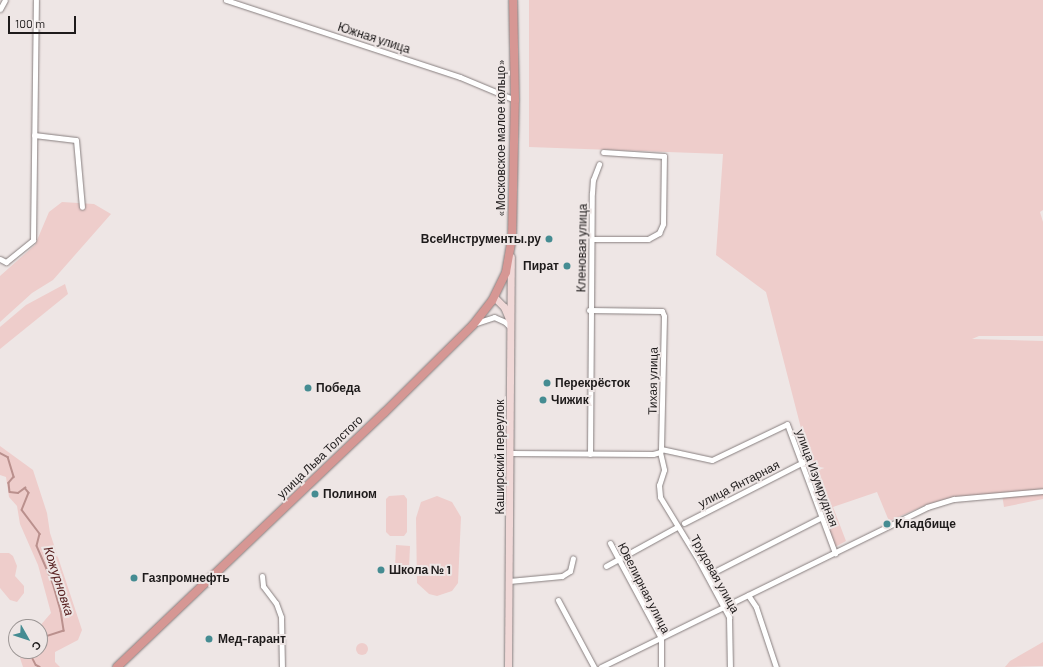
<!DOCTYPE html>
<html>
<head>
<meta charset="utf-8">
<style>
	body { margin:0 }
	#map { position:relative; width:1043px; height:667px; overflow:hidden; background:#eee6e5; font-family:Barlow,sans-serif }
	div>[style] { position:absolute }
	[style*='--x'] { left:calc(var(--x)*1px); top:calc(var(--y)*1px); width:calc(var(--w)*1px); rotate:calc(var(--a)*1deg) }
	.green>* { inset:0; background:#eecdcb }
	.round { border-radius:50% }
	.stream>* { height:1.5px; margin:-0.75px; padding:0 0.75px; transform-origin:0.75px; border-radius:0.75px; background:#ba908d }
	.roads { filter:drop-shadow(0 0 1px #877f7f) drop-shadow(0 0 1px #877f7f) }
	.minor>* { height:5px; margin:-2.5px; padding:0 2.5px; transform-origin:2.5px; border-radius:2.5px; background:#fff }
	.secondary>* { height:7px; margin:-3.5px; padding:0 3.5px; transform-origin:3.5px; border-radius:3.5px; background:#f0d8d7 }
	.trunk>* { height:8px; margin:-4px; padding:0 4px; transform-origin:4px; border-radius:4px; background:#d69794 }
	.dots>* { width:11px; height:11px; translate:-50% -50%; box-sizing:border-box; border:2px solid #eee6e5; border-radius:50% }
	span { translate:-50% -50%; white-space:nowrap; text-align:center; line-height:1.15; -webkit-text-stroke:4px #eee6e5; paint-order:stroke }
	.street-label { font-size:12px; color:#1e1b1b }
	.poi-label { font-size:12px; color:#1e1b1b; font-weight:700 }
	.right { translate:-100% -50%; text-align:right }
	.left { translate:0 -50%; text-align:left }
	.water-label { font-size:13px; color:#582121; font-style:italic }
	.north { position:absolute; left:8px; top:619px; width:40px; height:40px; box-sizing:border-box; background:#eee6e5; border:1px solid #9b9594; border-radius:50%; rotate:129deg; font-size:11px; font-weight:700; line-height:16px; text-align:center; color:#1e1b1b }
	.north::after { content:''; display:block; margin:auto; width:14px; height:18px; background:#458c92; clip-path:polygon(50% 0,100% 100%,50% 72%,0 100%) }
	.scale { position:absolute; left:8px; top:16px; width:68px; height:18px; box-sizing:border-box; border:2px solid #1e1b1b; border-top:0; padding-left:5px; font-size:12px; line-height:14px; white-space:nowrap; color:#1e1b1b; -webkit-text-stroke:3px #eee6e5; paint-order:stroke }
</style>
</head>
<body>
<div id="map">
	<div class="green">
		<i style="clip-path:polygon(529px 0,1043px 0,1043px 210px,1040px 212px,1043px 222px,1043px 336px,979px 336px,972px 339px,1043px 341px,1043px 499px,1004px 507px,1002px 494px,957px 498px,924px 506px,889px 521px,877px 492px,833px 507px,846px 541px,835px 547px,822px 510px,766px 292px,716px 255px,723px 154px,529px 147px)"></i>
		<i style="clip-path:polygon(62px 202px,94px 204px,111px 214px,53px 280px,32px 293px,0 322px,0 276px,35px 245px,49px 212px)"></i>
		<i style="clip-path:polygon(65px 284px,68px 294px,0 349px,0 327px,26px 305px)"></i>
		<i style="clip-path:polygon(0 446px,33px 470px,47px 513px,50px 533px,82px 630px,78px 640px,55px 652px,55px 662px,60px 667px,23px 667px,20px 658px,24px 651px,40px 651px,39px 627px,51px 613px,38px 565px,20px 524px,17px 506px,9px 497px,6px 477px,0 475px)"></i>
		<i style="clip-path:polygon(404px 495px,407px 499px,407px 532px,404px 536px,390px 536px,386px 532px,386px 499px,389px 496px)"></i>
		<i style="clip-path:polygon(437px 496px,452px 502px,461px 517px,458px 583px,452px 591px,437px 596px,429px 594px,417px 583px,416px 518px,421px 502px)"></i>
		<i style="clip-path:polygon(396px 545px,410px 546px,409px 568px,395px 567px)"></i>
		<i style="clip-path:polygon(0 553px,9px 553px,13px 556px,17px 566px,15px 576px,24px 586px,24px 593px,17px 602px,10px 600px,0 588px)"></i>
		<i style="clip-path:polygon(1043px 642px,1043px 666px,1005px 667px,1010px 661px)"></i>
		<i class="round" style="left:356px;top:643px;width:12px;height:12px"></i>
	</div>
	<div class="stream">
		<i style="--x:0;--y:453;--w:9;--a:27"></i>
		<i style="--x:8;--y:457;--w:21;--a:73"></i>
		<i style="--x:14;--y:477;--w:8;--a:130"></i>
		<i style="--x:9;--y:483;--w:9;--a:84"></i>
		<i style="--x:10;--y:492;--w:8;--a:7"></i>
		<i style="--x:18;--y:493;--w:9;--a:-36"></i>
		<i style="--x:25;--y:488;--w:6;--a:51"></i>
		<i style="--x:29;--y:493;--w:18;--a:112"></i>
		<i style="--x:22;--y:510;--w:30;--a:53"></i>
		<i style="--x:40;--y:534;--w:12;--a:104"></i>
		<i style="--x:37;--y:546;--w:40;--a:66.6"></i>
		<i style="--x:53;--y:583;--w:29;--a:74"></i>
		<i style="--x:61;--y:611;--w:20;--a:81"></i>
		<i style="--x:64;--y:631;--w:25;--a:162"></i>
		<i style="--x:32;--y:651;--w:4;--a:104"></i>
		<i style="--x:31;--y:655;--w:11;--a:63"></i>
		<i style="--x:36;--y:665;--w:4;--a:27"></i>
	</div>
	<div class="roads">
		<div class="minor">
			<i style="--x:226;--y:0;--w:246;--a:18.2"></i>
			<i style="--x:460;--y:77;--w:60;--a:22.7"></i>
			<i style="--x:0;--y:9;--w:10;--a:-61"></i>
			<i style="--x:34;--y:135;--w:42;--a:6.8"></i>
			<i style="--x:76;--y:140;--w:67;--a:84.9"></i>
			<i style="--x:592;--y:239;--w:56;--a:0"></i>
			<i style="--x:648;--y:239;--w:13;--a:-29"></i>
			<i style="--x:659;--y:233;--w:10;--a:-66"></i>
			<i style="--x:663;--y:224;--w:68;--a:-89.2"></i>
			<i style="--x:664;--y:156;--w:61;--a:-176.2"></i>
			<i style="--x:0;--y:259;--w:7;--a:27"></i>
			<i style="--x:6;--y:262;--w:35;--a:-39"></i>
			<i style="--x:33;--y:240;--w:240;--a:-89.3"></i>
			<i style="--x:589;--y:310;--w:73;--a:0.8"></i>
			<i style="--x:662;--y:311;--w:5;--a:68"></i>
			<i style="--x:664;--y:316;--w:135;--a:91.3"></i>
			<i style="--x:476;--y:323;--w:19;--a:-18"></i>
			<i style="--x:494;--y:317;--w:12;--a:24"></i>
			<i style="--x:505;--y:322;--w:8;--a:45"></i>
			<i style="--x:661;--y:449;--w:52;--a:12.2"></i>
			<i style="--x:712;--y:460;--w:83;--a:-25.6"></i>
			<i style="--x:787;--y:424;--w:138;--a:69.6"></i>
			<i style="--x:660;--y:452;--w:18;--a:77"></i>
			<i style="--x:664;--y:470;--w:16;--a:108"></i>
			<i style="--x:659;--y:485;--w:12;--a:85"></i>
			<i style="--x:660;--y:497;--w:75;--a:58.6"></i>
			<i style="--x:699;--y:561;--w:64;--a:61.8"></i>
			<i style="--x:729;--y:617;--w:50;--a:88.9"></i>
			<i style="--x:511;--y:453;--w:142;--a:0.4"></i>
			<i style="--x:653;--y:454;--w:7;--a:-16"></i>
			<i style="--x:590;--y:454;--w:261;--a:-89.6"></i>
			<i style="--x:592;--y:193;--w:13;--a:-86"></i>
			<i style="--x:593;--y:180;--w:17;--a:-69"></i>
			<i style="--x:684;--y:523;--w:134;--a:-27.1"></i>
			<i style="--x:610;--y:543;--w:108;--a:61.8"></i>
			<i style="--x:661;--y:638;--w:29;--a:90"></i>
			<i style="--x:606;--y:566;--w:81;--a:-28.8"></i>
			<i style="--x:714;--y:572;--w:119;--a:-27"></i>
			<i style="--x:262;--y:576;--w:10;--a:84"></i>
			<i style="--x:263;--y:586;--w:21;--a:53"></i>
			<i style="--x:276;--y:603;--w:15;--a:70"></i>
			<i style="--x:281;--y:617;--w:50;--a:88.9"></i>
			<i style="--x:509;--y:581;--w:53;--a:-5.4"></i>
			<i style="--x:562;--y:576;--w:9;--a:-32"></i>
			<i style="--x:570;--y:571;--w:13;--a:-77"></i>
			<i style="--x:748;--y:595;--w:14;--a:56"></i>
			<i style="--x:756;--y:607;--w:63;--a:71.6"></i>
			<i style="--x:558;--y:600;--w:76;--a:61.8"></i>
			<i style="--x:601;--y:667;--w:363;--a:-26.1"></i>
			<i style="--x:927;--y:507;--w:28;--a:-17"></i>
			<i style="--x:954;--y:499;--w:89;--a:-5.1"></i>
		</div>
		<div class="secondary">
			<i style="--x:494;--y:297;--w:14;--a:45"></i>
			<i style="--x:504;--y:307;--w:13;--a:67"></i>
			<i style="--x:508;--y:667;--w:410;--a:-89.6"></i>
		</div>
		<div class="trunk">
			<i style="--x:117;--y:667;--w:369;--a:-43.6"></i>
			<i style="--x:384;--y:413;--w:125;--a:-44.7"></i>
			<i style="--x:473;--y:325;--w:31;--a:-52"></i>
			<i style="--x:492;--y:301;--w:32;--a:-64"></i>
			<i style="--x:506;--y:272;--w:35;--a:-80"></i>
			<i style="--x:512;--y:238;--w:138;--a:-88.8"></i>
			<i style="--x:515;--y:100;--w:100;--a:-91.1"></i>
		</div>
	</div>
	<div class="dots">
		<i style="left:549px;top:239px;background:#458c92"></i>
		<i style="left:567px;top:266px;background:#458c92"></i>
		<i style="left:547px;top:383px;background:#458c92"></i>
		<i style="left:308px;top:388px;background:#458c92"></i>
		<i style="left:543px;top:400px;background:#458c92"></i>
		<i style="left:315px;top:494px;background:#458c92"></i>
		<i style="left:887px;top:524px;background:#458c92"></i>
		<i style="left:381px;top:570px;background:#458c92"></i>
		<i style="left:134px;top:578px;background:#458c92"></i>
		<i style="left:209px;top:639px;background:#458c92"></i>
	</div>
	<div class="street-label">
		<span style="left:374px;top:38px;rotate:18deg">Южная улица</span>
		<span style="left:501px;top:138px;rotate:-90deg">«Московское малое кольцо»</span>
		<span style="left:582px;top:248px;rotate:-89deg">Кленовая улица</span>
		<span style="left:653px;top:381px;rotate:-89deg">Тихая улица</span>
		<span style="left:320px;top:457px;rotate:-44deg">улица Льва Толстого</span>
		<span style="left:500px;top:457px;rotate:-90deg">Каширский переулок</span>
		<span style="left:817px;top:478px;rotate:70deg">улица Изумрудная</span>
		<span style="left:739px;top:484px;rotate:-27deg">улица Янтарная</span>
		<span style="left:715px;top:574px;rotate:61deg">Трудовая улица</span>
		<span style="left:644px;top:588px;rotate:63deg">Ювелирная улица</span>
	</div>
	<div class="poi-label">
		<span class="right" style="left:541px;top:239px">ВсеИнструменты.ру</span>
		<span class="right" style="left:559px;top:266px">Пират</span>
		<span class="left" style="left:555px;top:383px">Перекрёсток</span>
		<span class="left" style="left:316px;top:388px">Победа</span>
		<span class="left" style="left:551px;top:400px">Чижик</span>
		<span class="left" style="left:323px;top:494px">Полином</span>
		<span class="left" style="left:895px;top:524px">Кладбище</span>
		<span class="left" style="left:389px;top:570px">Школа № 1</span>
		<span class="left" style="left:142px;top:578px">Газпромнефть</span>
		<span class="left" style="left:218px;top:639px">Мед-гарант</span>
	</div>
	<div class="water-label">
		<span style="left:59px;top:581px;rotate:72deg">Кожурновка</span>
	</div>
	<div class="north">С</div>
	<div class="scale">100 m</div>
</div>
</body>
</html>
